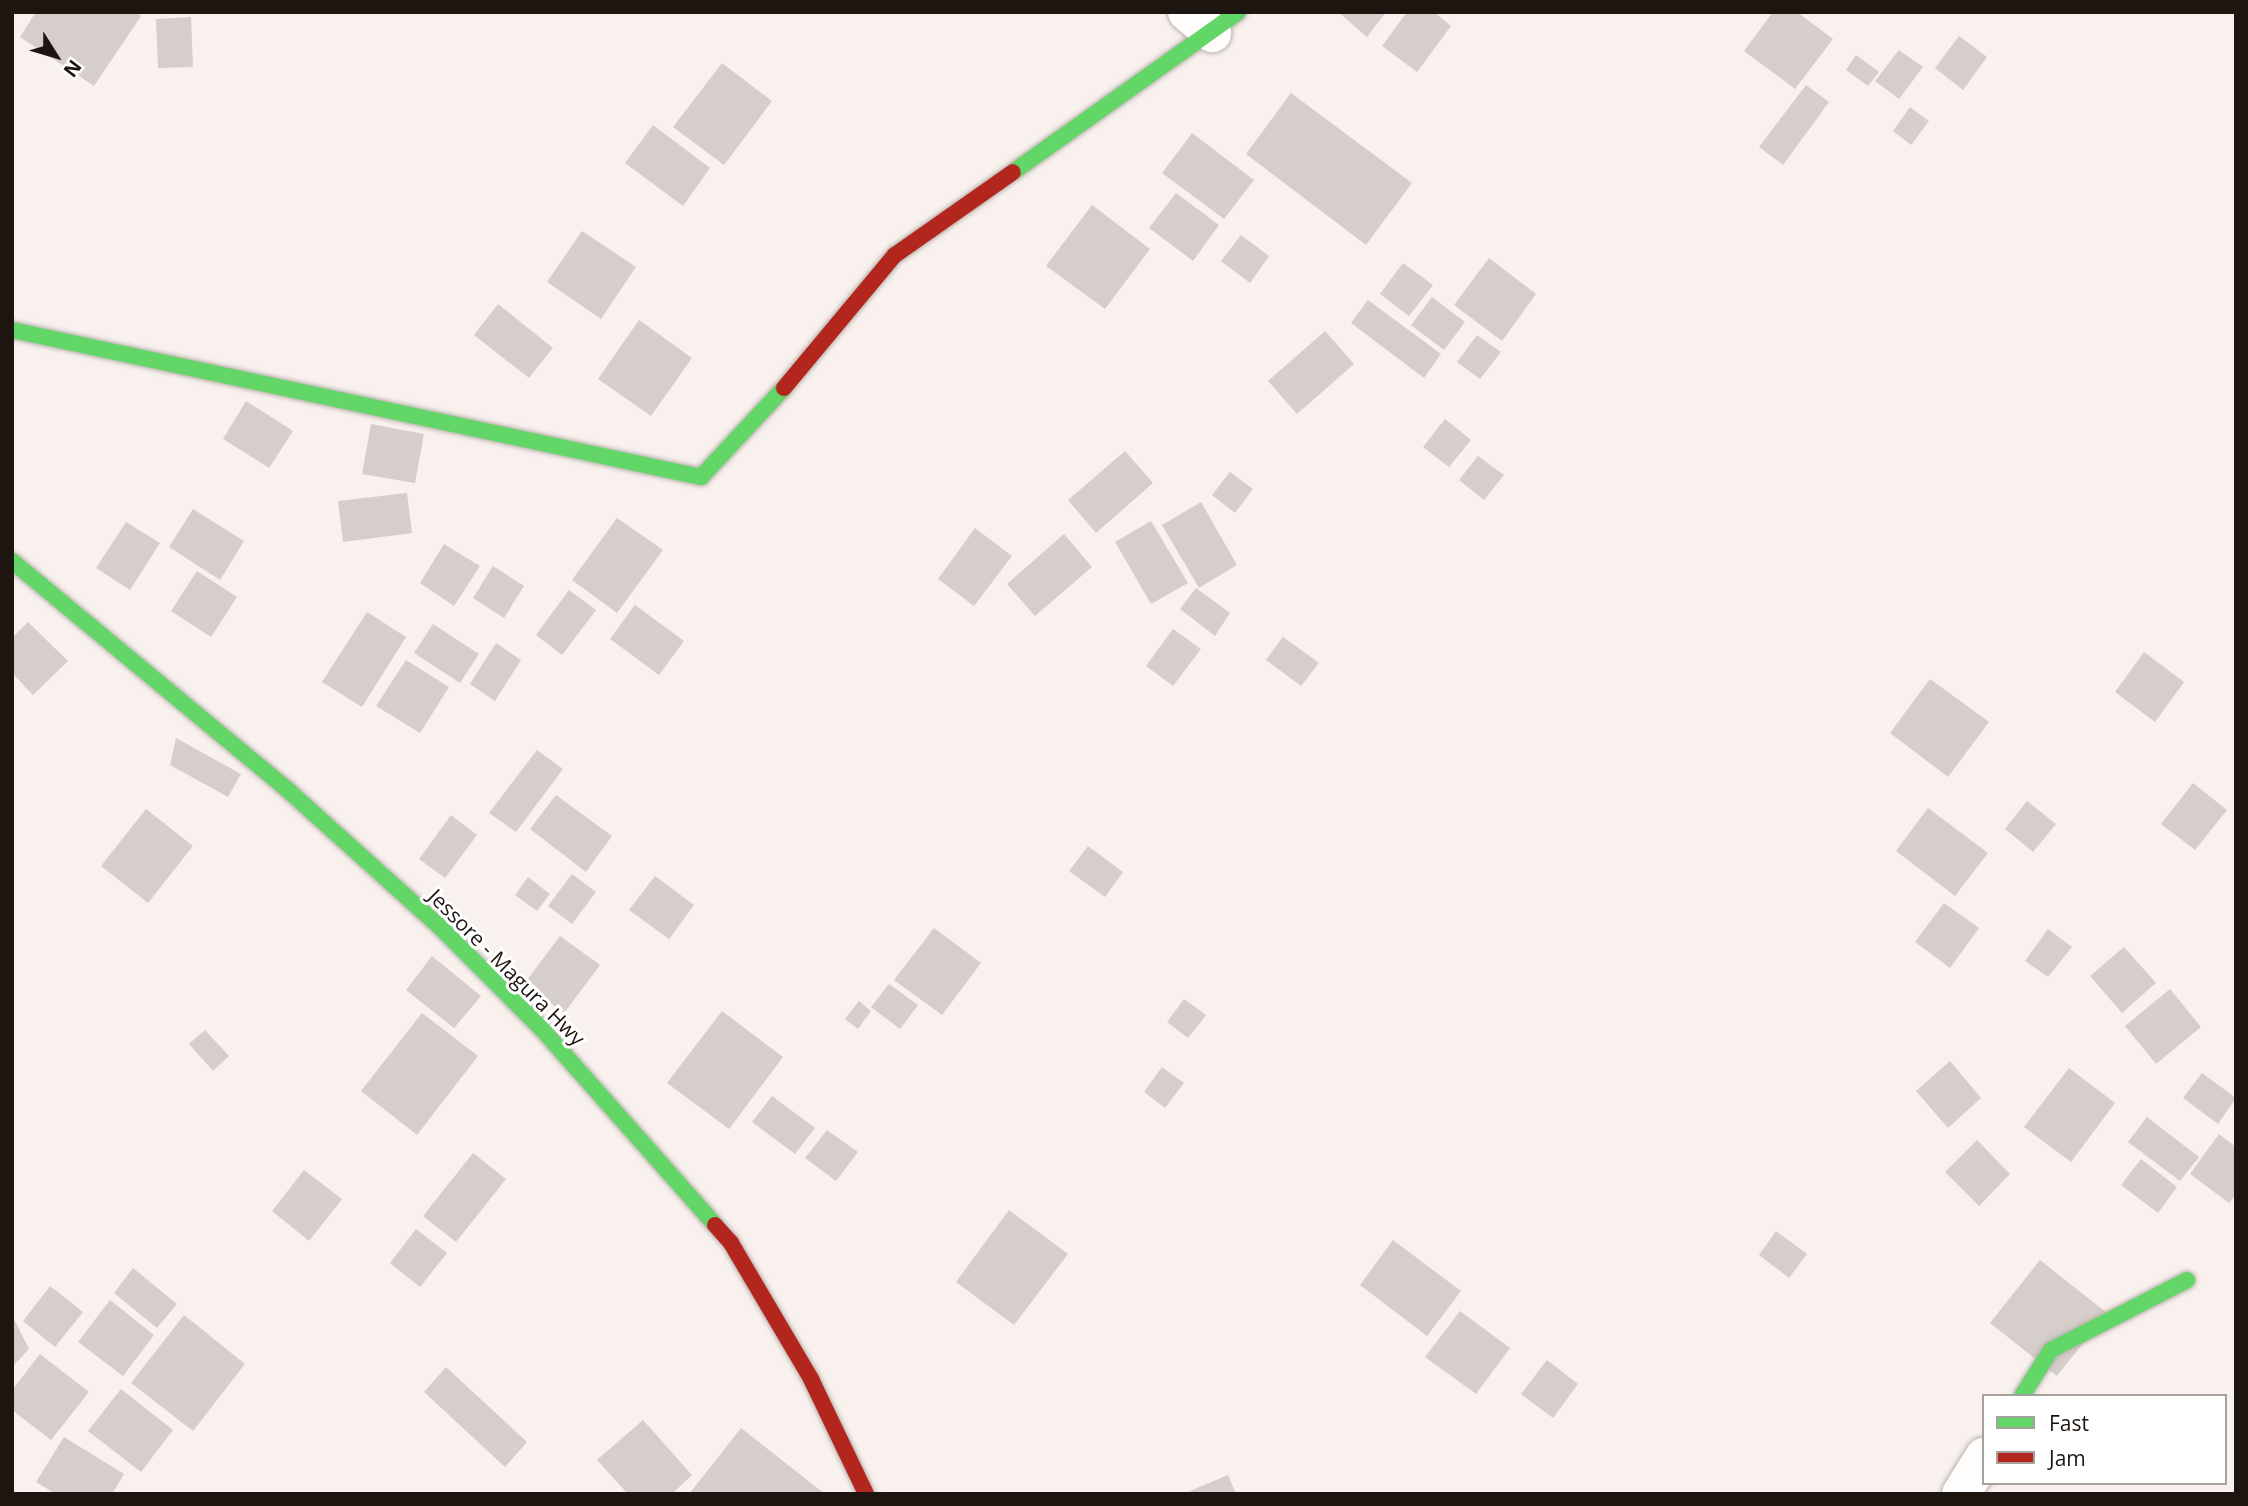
<!DOCTYPE html>
<html>
<head>
<meta charset="utf-8">
<style>
	body { margin:0 }
	#map { position:relative; width:2248px; height:1506px; overflow:hidden; background:#f8f1ed; font-family:"Open Sans",sans-serif }
	div>[style] { position:absolute }
	[style*='--x'] { left:calc(var(--x)*1px); top:calc(var(--y)*1px); width:calc(var(--w)*1px); rotate:calc(var(--a)*1deg) }
	.building>* { inset:0; background:#d6cecb }
	.roads { filter:drop-shadow(0 0 2px #b8b1ad) drop-shadow(0 0 2px #b8b1ad) }
	.street>* { height:38px; margin:-19px; padding:0 19px; transform-origin:19px; border-radius:19px; background:#fefdfc }
	.fast>* { height:16px; margin:-8px; padding:0 8px; transform-origin:8px; border-radius:8px; background:#63d668 }
	.jam>* { height:16px; margin:-8px; padding:0 8px; transform-origin:8px; border-radius:8px; background:#b3261e }
	span { translate:-50% -50%; white-space:nowrap; text-align:center; line-height:1.15; -webkit-text-stroke:6px #fff; paint-order:stroke }
	.street-label { font-size:21px; color:#1c1510 }
	.frame { position:absolute; inset:0; border:14px solid #1c1510; pointer-events:none }
	.legend { position:absolute; left:1982px; top:1394px; width:245px; height:91px; box-sizing:border-box; background:#fff; border:2px solid #a4a19f; margin:0; padding:9px 12px; list-style:none; font-size:21px; color:#1c1510 }
	.legend li { display:flex; align-items:center; gap:14px; height:35px }
	.legend b { width:35px; border:2px solid #a4a19f }
	.north { position:absolute; left:21px; top:21px; width:70px; height:70px; -webkit-text-stroke:5px #fff; paint-order:stroke; rotate:127deg; font-size:19px; font-weight:700; line-height:28px; text-align:center; color:#1c1510 }
	.north::after { content:''; display:block; margin:auto; width:24px; height:32px; background:#1c1510; clip-path:polygon(50% 0,100% 100%,50% 72%,0 100%) }
</style>
</head>
<body>
<div id="map">
	<div class="building">
		<i style="clip-path:polygon(36px 12px,135px 12px,141px 16px,94px 86px,20px 37px)"></i>
		<i style="clip-path:polygon(1338px 12px,1386px 12px,1367px 37px)"></i>
		<i style="clip-path:polygon(1407px 12px,1434px 12px,1451px 26px,1417px 72px,1382px 46px)"></i>
		<i style="clip-path:polygon(1773px 12px,1797px 12px,1833px 39px,1795px 89px,1744px 51px)"></i>
		<i style="clip-path:polygon(191px 17px,193px 67px,158px 68px,156px 19px)"></i>
		<i style="clip-path:polygon(1959px 36px,1987px 57px,1963px 90px,1935px 68px)"></i>
		<i style="clip-path:polygon(1899px 50px,1923px 67px,1899px 99px,1875px 81px)"></i>
		<i style="clip-path:polygon(1856px 55px,1879px 72px,1868px 86px,1846px 70px)"></i>
		<i style="clip-path:polygon(722px 63px,772px 101px,724px 165px,673px 127px)"></i>
		<i style="clip-path:polygon(1806px 85px,1829px 102px,1783px 165px,1759px 147px)"></i>
		<i style="clip-path:polygon(1291px 93px,1412px 183px,1366px 245px,1246px 154px)"></i>
		<i style="clip-path:polygon(1910px 107px,1929px 121px,1911px 145px,1893px 131px)"></i>
		<i style="clip-path:polygon(653px 125px,710px 168px,683px 206px,625px 163px)"></i>
		<i style="clip-path:polygon(1192px 133px,1254px 180px,1224px 219px,1162px 173px)"></i>
		<i style="clip-path:polygon(1176px 193px,1219px 225px,1193px 261px,1149px 228px)"></i>
		<i style="clip-path:polygon(1092px 205px,1150px 249px,1105px 309px,1046px 266px)"></i>
		<i style="clip-path:polygon(582px 231px,636px 267px,601px 319px,547px 282px)"></i>
		<i style="clip-path:polygon(1241px 235px,1269px 256px,1250px 283px,1221px 261px)"></i>
		<i style="clip-path:polygon(1489px 258px,1536px 294px,1502px 341px,1454px 305px)"></i>
		<i style="clip-path:polygon(1403px 263px,1433px 285px,1409px 316px,1380px 294px)"></i>
		<i style="clip-path:polygon(1432px 297px,1465px 322px,1444px 350px,1411px 325px)"></i>
		<i style="clip-path:polygon(1368px 300px,1441px 354px,1424px 378px,1351px 323px)"></i>
		<i style="clip-path:polygon(498px 304px,553px 348px,529px 378px,474px 335px)"></i>
		<i style="clip-path:polygon(639px 320px,692px 358px,651px 416px,598px 379px)"></i>
		<i style="clip-path:polygon(1325px 331px,1354px 364px,1297px 414px,1268px 381px)"></i>
		<i style="clip-path:polygon(1477px 335px,1501px 352px,1480px 379px,1457px 362px)"></i>
		<i style="clip-path:polygon(246px 401px,293px 431px,269px 468px,223px 439px)"></i>
		<i style="clip-path:polygon(1445px 419px,1471px 440px,1449px 467px,1423px 447px)"></i>
		<i style="clip-path:polygon(371px 424px,424px 434px,415px 483px,362px 474px)"></i>
		<i style="clip-path:polygon(1125px 451px,1153px 483px,1096px 533px,1068px 500px)"></i>
		<i style="clip-path:polygon(1478px 456px,1504px 475px,1484px 500px,1459px 480px)"></i>
		<i style="clip-path:polygon(1230px 472px,1253px 489px,1235px 513px,1212px 495px)"></i>
		<i style="clip-path:polygon(407px 493px,412px 533px,343px 542px,338px 501px)"></i>
		<i style="clip-path:polygon(1201px 502px,1237px 565px,1199px 588px,1162px 525px)"></i>
		<i style="clip-path:polygon(193px 509px,244px 541px,220px 580px,169px 547px)"></i>
		<i style="clip-path:polygon(617px 518px,663px 550px,617px 613px,572px 580px)"></i>
		<i style="clip-path:polygon(1151px 521px,1188px 583px,1151px 604px,1115px 542px)"></i>
		<i style="clip-path:polygon(126px 522px,160px 543px,130px 590px,96px 568px)"></i>
		<i style="clip-path:polygon(975px 528px,1012px 556px,974px 606px,938px 579px)"></i>
		<i style="clip-path:polygon(1064px 534px,1092px 567px,1035px 616px,1007px 584px)"></i>
		<i style="clip-path:polygon(444px 544px,480px 566px,454px 606px,420px 583px)"></i>
		<i style="clip-path:polygon(493px 566px,524px 586px,504px 618px,473px 598px)"></i>
		<i style="clip-path:polygon(197px 571px,237px 597px,211px 637px,171px 611px)"></i>
		<i style="clip-path:polygon(1196px 588px,1230px 613px,1215px 636px,1180px 609px)"></i>
		<i style="clip-path:polygon(569px 590px,596px 610px,562px 655px,536px 635px)"></i>
		<i style="clip-path:polygon(635px 605px,684px 641px,659px 675px,610px 639px)"></i>
		<i style="clip-path:polygon(367px 612px,406px 637px,362px 707px,322px 682px)"></i>
		<i style="clip-path:polygon(28px 622px,68px 661px,33px 695px,12px 673px,12px 638px)"></i>
		<i style="clip-path:polygon(433px 624px,479px 654px,460px 683px,414px 653px)"></i>
		<i style="clip-path:polygon(1173px 629px,1201px 649px,1173px 686px,1146px 666px)"></i>
		<i style="clip-path:polygon(1283px 637px,1319px 663px,1301px 686px,1266px 660px)"></i>
		<i style="clip-path:polygon(496px 643px,521px 660px,495px 701px,470px 684px)"></i>
		<i style="clip-path:polygon(2144px 652px,2184px 682px,2155px 722px,2115px 692px)"></i>
		<i style="clip-path:polygon(406px 660px,449px 687px,420px 733px,376px 706px)"></i>
		<i style="clip-path:polygon(1930px 679px,1989px 722px,1948px 777px,1890px 733px)"></i>
		<i style="clip-path:polygon(176px 738px,241px 774px,228px 797px,170px 765px)"></i>
		<i style="clip-path:polygon(537px 750px,563px 769px,516px 832px,489px 813px)"></i>
		<i style="clip-path:polygon(2193px 783px,2227px 810px,2195px 850px,2161px 824px)"></i>
		<i style="clip-path:polygon(556px 795px,612px 836px,586px 872px,530px 829px)"></i>
		<i style="clip-path:polygon(2027px 801px,2056px 824px,2033px 852px,2005px 829px)"></i>
		<i style="clip-path:polygon(1928px 808px,1988px 853px,1955px 896px,1896px 851px)"></i>
		<i style="clip-path:polygon(146px 809px,193px 846px,148px 903px,101px 866px)"></i>
		<i style="clip-path:polygon(451px 815px,477px 835px,445px 878px,419px 859px)"></i>
		<i style="clip-path:polygon(1088px 846px,1123px 872px,1105px 897px,1069px 871px)"></i>
		<i style="clip-path:polygon(572px 874px,596px 892px,572px 924px,548px 906px)"></i>
		<i style="clip-path:polygon(655px 876px,694px 905px,669px 939px,629px 910px)"></i>
		<i style="clip-path:polygon(528px 877px,550px 894px,537px 911px,515px 895px)"></i>
		<i style="clip-path:polygon(1944px 903px,1979px 928px,1950px 968px,1915px 942px)"></i>
		<i style="clip-path:polygon(934px 928px,981px 963px,942px 1015px,894px 980px)"></i>
		<i style="clip-path:polygon(2048px 929px,2072px 947px,2048px 977px,2025px 961px)"></i>
		<i style="clip-path:polygon(560px 936px,600px 965px,564px 1013px,524px 984px)"></i>
		<i style="clip-path:polygon(2124px 947px,2156px 983px,2122px 1013px,2090px 976px)"></i>
		<i style="clip-path:polygon(432px 956px,481px 996px,454px 1028px,406px 990px)"></i>
		<i style="clip-path:polygon(889px 984px,918px 1005px,900px 1029px,871px 1007px)"></i>
		<i style="clip-path:polygon(2170px 989px,2201px 1027px,2156px 1064px,2125px 1026px)"></i>
		<i style="clip-path:polygon(1184px 999px,1206px 1015px,1188px 1038px,1167px 1022px)"></i>
		<i style="clip-path:polygon(859px 1001px,871px 1011px,858px 1029px,845px 1019px)"></i>
		<i style="clip-path:polygon(722px 1011px,783px 1057px,729px 1129px,667px 1083px)"></i>
		<i style="clip-path:polygon(422px 1013px,478px 1056px,417px 1135px,361px 1091px)"></i>
		<i style="clip-path:polygon(205px 1030px,229px 1056px,213px 1071px,189px 1044px)"></i>
		<i style="clip-path:polygon(1950px 1061px,1981px 1098px,1948px 1128px,1916px 1091px)"></i>
		<i style="clip-path:polygon(1162px 1067px,1184px 1083px,1165px 1108px,1144px 1092px)"></i>
		<i style="clip-path:polygon(2069px 1068px,2115px 1103px,2071px 1162px,2024px 1127px)"></i>
		<i style="clip-path:polygon(2202px 1073px,2236px 1098px,2218px 1124px,2183px 1098px)"></i>
		<i style="clip-path:polygon(772px 1096px,815px 1128px,795px 1154px,752px 1122px)"></i>
		<i style="clip-path:polygon(2147px 1117px,2199px 1157px,2180px 1181px,2128px 1142px)"></i>
		<i style="clip-path:polygon(827px 1130px,858px 1152px,836px 1181px,805px 1158px)"></i>
		<i style="clip-path:polygon(2219px 1134px,2236px 1147px,2236px 1195px,2229px 1203px,2190px 1174px)"></i>
		<i style="clip-path:polygon(1977px 1140px,2010px 1174px,1979px 1206px,1945px 1172px)"></i>
		<i style="clip-path:polygon(473px 1153px,506px 1179px,456px 1242px,423px 1216px)"></i>
		<i style="clip-path:polygon(2141px 1159px,2177px 1187px,2158px 1213px,2121px 1185px)"></i>
		<i style="clip-path:polygon(304px 1170px,342px 1199px,309px 1241px,272px 1211px)"></i>
		<i style="clip-path:polygon(1009px 1210px,1068px 1254px,1014px 1325px,956px 1282px)"></i>
		<i style="clip-path:polygon(416px 1229px,447px 1253px,420px 1287px,390px 1263px)"></i>
		<i style="clip-path:polygon(1776px 1231px,1807px 1254px,1789px 1278px,1759px 1255px)"></i>
		<i style="clip-path:polygon(1393px 1240px,1461px 1291px,1427px 1336px,1360px 1285px)"></i>
		<i style="clip-path:polygon(2040px 1260px,2107px 1313px,2057px 1376px,1990px 1323px)"></i>
		<i style="clip-path:polygon(133px 1268px,177px 1304px,157px 1328px,114px 1293px)"></i>
		<i style="clip-path:polygon(50px 1286px,83px 1312px,55px 1347px,23px 1321px)"></i>
		<i style="clip-path:polygon(110px 1300px,154px 1335px,123px 1376px,78px 1342px)"></i>
		<i style="clip-path:polygon(1460px 1311px,1510px 1348px,1476px 1394px,1425px 1357px)"></i>
		<i style="clip-path:polygon(12px 1315px,29px 1349px,12px 1367px)"></i>
		<i style="clip-path:polygon(184px 1315px,245px 1364px,193px 1431px,131px 1383px)"></i>
		<i style="clip-path:polygon(40px 1354px,89px 1392px,51px 1440px,12px 1410px,12px 1390px)"></i>
		<i style="clip-path:polygon(1547px 1360px,1578px 1384px,1553px 1418px,1521px 1394px)"></i>
		<i style="clip-path:polygon(446px 1367px,527px 1442px,505px 1467px,424px 1392px)"></i>
		<i style="clip-path:polygon(121px 1389px,173px 1430px,141px 1472px,88px 1431px)"></i>
		<i style="clip-path:polygon(643px 1420px,692px 1475px,672px 1494px,628px 1494px,597px 1460px)"></i>
		<i style="clip-path:polygon(741px 1428px,825px 1494px,689px 1494px)"></i>
		<i style="clip-path:polygon(64px 1437px,124px 1474px,112px 1494px,56px 1494px,36px 1482px)"></i>
		<i style="clip-path:polygon(1228px 1475px,1236px 1494px,1183px 1494px)"></i>
	</div>
	<div class="roads">
		<div class="street">
			<i style="--x:1187;--y:12;--w:33;--a:40"></i>
			<i style="--x:1961;--y:1494;--w:44;--a:-58.1"></i>
		</div>
		<div class="fast">
			<i style="--x:1013;--y:172;--w:276;--a:-35.4"></i>
			<i style="--x:12;--y:330;--w:705;--a:12.04"></i>
			<i style="--x:701;--y:477;--w:122;--a:-47"></i>
			<i style="--x:12;--y:561;--w:361;--a:39.7"></i>
			<i style="--x:290;--y:792;--w:200;--a:42"></i>
			<i style="--x:439;--y:926;--w:144;--a:45"></i>
			<i style="--x:541;--y:1028;--w:263;--a:48.5"></i>
			<i style="--x:2022;--y:1396;--w:54;--a:-57.8"></i>
			<i style="--x:2051;--y:1350;--w:153;--a:-27.2"></i>
		</div>
		<div class="jam">
			<i style="--x:784;--y:388;--w:173;--a:-50.2"></i>
			<i style="--x:895;--y:255;--w:144;--a:-35.1"></i>
			<i style="--x:715;--y:1225;--w:24;--a:48"></i>
			<i style="--x:731;--y:1243;--w:158;--a:59.5"></i>
			<i style="--x:811;--y:1379;--w:127;--a:64.4"></i>
		</div>
	</div>
	<div class="street-label">
		<span style="left:507px;top:967px;rotate:45deg">Jessore - Magura Hwy</span>
	</div>
	<div class="frame"></div>
	<ul class="legend">
	<li><b style="height:9px;background:#63d668"></b>Fast</li>
	<li><b style="height:9px;background:#b3261e"></b>Jam</li>
	</ul>
	<div class="north">N</div>
</div>
</body>
</html>
